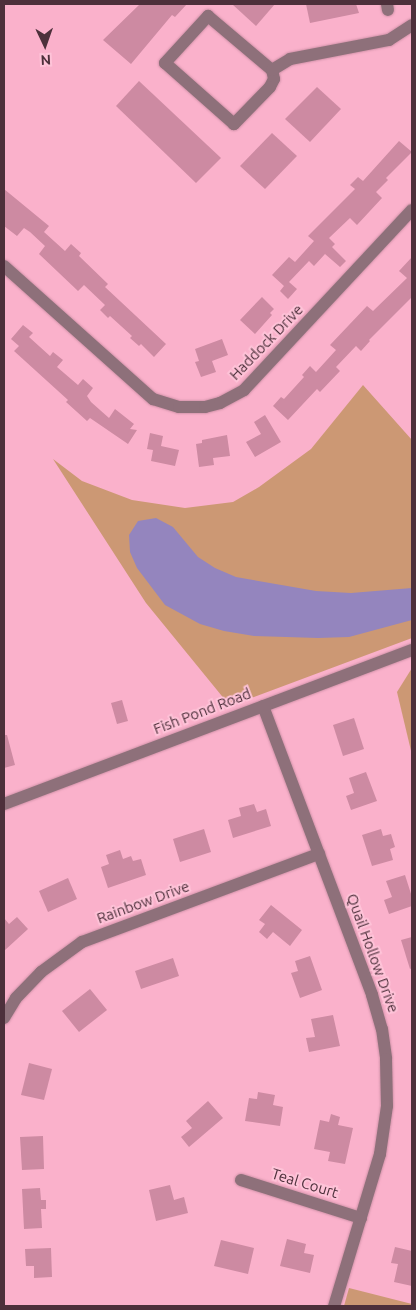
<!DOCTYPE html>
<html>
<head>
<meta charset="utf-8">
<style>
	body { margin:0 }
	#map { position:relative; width:416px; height:1310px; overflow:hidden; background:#fab1cb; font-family:Ubuntu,sans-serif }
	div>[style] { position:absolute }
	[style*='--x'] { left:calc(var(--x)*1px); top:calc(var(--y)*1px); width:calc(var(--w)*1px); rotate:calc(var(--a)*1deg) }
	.green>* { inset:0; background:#cc9874 }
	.water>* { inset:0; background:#9485be }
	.building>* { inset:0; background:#cd8aa2 }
	.roads { filter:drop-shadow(0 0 1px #d092a8) drop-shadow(0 0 1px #d092a8) }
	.minor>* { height:12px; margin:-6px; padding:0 6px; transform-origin:6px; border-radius:6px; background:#8e707a }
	span { translate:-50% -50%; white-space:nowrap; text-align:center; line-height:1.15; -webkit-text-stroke:4px #fec3d8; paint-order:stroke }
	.street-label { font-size:15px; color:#4d303b }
	.frame { position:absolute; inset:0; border:5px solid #4d303b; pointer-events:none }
	.north { position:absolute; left:20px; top:20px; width:50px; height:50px; -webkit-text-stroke:4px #fec3d8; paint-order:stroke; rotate:177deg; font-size:14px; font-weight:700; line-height:20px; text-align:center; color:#4d303b }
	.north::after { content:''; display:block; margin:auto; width:18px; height:22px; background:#4d303b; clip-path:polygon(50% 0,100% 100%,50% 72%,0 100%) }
</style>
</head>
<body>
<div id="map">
	<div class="green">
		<i style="clip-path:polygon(363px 385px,412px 440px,412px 638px,230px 706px,146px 603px,53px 459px,82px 481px,132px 500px,185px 508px,233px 502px,259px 487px,311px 449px)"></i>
		<i style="clip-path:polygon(412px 668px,412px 755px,397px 692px)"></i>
		<i style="clip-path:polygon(349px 1288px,412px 1304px,412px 1306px,344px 1306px)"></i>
	</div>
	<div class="water">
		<i style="clip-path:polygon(156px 518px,173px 527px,198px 557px,215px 568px,236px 577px,316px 591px,351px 593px,412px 588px,412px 620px,349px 637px,318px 638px,254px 636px,224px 631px,200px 624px,165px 605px,137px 568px,130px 552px,129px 535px,138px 521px)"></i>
	</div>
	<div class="building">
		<i style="clip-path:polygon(140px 4px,187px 4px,175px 17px,172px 15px,131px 64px,103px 40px)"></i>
		<i style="clip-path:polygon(232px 4px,275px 4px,256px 26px)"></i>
		<i style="clip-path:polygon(306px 4px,356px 4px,359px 13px,310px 23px)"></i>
		<i style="clip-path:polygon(139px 81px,221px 158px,196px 183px,116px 106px)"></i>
		<i style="clip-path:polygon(317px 87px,341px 109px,310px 142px,285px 119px)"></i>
		<i style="clip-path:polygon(272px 133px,297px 156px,265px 189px,240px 166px)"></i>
		<i style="clip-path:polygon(399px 141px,412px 152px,386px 178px,388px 180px,376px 192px,382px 198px,357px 225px,350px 218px,329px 238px,335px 244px,332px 247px,346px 261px,340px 267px,325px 254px,314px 266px,309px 261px,289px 282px,297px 289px,288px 299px,280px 291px,284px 286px,272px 275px,289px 257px,295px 262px,314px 241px,308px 236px,355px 189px,350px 185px,358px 177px,363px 181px)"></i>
		<i style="clip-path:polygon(4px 189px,49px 226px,44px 232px,65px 251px,71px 244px,81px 253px,79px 256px,108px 284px,105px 287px,166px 344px,154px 357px,141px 344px,139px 346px,130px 338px,132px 336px,110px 316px,108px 318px,100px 310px,105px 305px,84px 285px,78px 291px,39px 254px,45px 246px,30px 232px,24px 228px,17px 236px,4px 226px)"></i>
		<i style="clip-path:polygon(412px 257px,412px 297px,369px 340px,370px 341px,361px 351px,356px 346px,336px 367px,340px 371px,320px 392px,317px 389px,288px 420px,273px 406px,281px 397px,284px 399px,304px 377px,302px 375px,310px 366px,316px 372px,336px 350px,330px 345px,367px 306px,373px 311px,407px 278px,399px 271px)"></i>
		<i style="clip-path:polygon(262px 297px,274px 309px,270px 313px,272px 315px,255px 334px,240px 320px)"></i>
		<i style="clip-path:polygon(23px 325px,33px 333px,29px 337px,50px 356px,53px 352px,63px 360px,57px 367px,78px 385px,83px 379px,93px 388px,87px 396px,91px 402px,109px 418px,115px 409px,134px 424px,130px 429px,137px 430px,128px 444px,90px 418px,87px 421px,66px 402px,68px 400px,14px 351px,19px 346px,11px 339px)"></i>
		<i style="clip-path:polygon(222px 339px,228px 355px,212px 361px,216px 372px,201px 377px,195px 362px,199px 361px,195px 349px)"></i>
		<i style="clip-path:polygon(265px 415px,281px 442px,255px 457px,246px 442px,261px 434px,254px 422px)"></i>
		<i style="clip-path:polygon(150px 433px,163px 436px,161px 446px,179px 450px,175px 466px,151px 461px,153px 450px,147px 449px)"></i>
		<i style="clip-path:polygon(227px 435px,230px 456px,213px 458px,214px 465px,199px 467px,196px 444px,202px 443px,202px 440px)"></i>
		<i style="clip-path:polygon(122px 700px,128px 721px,117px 724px,111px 703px)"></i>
		<i style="clip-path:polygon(354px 718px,364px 749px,343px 756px,333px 725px)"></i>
		<i style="clip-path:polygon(4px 735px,7px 735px,15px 765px,4px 768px)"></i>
		<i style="clip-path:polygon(366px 772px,377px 801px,351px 810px,346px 796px,354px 793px,349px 778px)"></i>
		<i style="clip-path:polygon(254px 804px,257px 812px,266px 809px,271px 826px,233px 838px,228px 820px,241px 816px,239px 808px)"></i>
		<i style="clip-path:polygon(204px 829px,211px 852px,180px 862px,173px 839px)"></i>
		<i style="clip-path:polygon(381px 829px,383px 836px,391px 834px,395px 847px,390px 849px,393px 860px,372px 866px,362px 835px)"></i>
		<i style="clip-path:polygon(120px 850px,123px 859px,131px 856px,133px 861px,141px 859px,146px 875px,108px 888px,101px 867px,109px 864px,106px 855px)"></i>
		<i style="clip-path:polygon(405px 875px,412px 897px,412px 906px,389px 914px,384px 900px,392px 897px,386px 881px)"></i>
		<i style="clip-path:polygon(68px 878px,77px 899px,48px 912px,39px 891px)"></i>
		<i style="clip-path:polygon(271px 905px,302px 930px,290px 946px,273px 932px,267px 939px,259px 932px,265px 924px,259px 920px)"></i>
		<i style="clip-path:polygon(17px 917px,28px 929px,4px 951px,4px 918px,9px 924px)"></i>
		<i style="clip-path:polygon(412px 937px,412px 968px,410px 969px,401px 940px)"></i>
		<i style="clip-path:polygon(310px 956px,322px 990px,300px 998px,291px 973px,298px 971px,295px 961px)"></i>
		<i style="clip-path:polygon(173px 958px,179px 976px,141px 989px,135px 971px)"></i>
		<i style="clip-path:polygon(90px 989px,107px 1010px,79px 1032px,62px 1011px)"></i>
		<i style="clip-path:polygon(333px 1015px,340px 1046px,309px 1052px,306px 1038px,315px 1037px,311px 1019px)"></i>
		<i style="clip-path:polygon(29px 1063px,52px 1069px,44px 1100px,21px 1095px)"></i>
		<i style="clip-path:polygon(258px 1092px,275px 1095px,273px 1105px,283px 1107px,280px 1126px,245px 1121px,249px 1098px,257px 1099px)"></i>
		<i style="clip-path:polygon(208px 1101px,223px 1118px,189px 1147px,181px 1137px,192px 1128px,186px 1121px)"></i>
		<i style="clip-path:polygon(331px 1114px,340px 1117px,338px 1125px,353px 1128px,345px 1164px,328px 1161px,330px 1152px,314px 1149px,320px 1120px,329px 1122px)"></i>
		<i style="clip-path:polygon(43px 1136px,44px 1169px,22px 1170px,20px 1137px)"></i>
		<i style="clip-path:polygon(170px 1185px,174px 1200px,184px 1197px,188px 1213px,156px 1221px,149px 1190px)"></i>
		<i style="clip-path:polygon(40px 1188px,41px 1200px,46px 1200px,46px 1209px,41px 1209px,42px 1228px,24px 1229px,22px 1189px)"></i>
		<i style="clip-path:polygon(287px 1239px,306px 1244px,304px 1253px,314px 1255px,310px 1273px,280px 1266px)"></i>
		<i style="clip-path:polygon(221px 1240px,254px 1248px,248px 1274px,214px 1266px)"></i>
		<i style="clip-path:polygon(395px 1247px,412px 1251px,412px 1286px,394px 1282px,398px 1264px,391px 1263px)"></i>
		<i style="clip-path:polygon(51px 1248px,52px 1277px,34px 1278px,34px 1266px,26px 1266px,25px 1249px)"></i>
	</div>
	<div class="roads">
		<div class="minor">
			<i style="--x:387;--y:4;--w:6;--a:81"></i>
			<i style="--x:208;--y:16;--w:84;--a:40.2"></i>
			<i style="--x:272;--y:70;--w:9;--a:77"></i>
			<i style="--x:274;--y:79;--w:9;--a:117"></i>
			<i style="--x:270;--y:87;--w:52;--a:134.2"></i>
			<i style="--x:234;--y:124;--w:92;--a:-138.5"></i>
			<i style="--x:165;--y:63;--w:64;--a:-47.5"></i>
			<i style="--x:272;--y:70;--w:21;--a:-31"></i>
			<i style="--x:290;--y:59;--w:101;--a:-10.9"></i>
			<i style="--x:389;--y:40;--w:27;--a:-33"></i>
			<i style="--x:4;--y:266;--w:200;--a:41.8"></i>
			<i style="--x:153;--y:399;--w:27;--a:17"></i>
			<i style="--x:179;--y:407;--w:26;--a:0"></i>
			<i style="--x:205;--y:407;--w:16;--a:-15"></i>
			<i style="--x:220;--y:403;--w:27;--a:-28"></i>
			<i style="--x:244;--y:390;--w:246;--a:-47"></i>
			<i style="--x:263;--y:706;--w:309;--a:69.3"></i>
			<i style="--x:372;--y:995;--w:35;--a:74"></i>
			<i style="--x:382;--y:1029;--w:30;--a:82"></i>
			<i style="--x:386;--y:1059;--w:47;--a:88.8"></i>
			<i style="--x:387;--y:1106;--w:49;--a:98.3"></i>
			<i style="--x:380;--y:1154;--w:159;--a:106.8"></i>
			<i style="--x:4;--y:804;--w:436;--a:-20.7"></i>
			<i style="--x:4;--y:1018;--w:23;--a:-59"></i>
			<i style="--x:16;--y:998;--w:36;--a:-46"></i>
			<i style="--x:41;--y:972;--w:51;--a:-36.2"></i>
			<i style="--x:82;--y:942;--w:253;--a:-20.4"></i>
			<i style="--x:241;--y:1180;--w:126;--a:17.6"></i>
		</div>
	</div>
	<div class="street-label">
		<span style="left:266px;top:342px;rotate:-46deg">Haddock Drive</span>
		<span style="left:202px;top:711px;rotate:-21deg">Fish Pond Road</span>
		<span style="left:143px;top:902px;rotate:-20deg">Rainbow Drive</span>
		<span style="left:373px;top:953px;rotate:70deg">Quail Hollow Drive</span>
		<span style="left:305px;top:1183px;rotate:17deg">Teal Court</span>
	</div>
	<div class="frame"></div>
	<div class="north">N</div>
</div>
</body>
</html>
